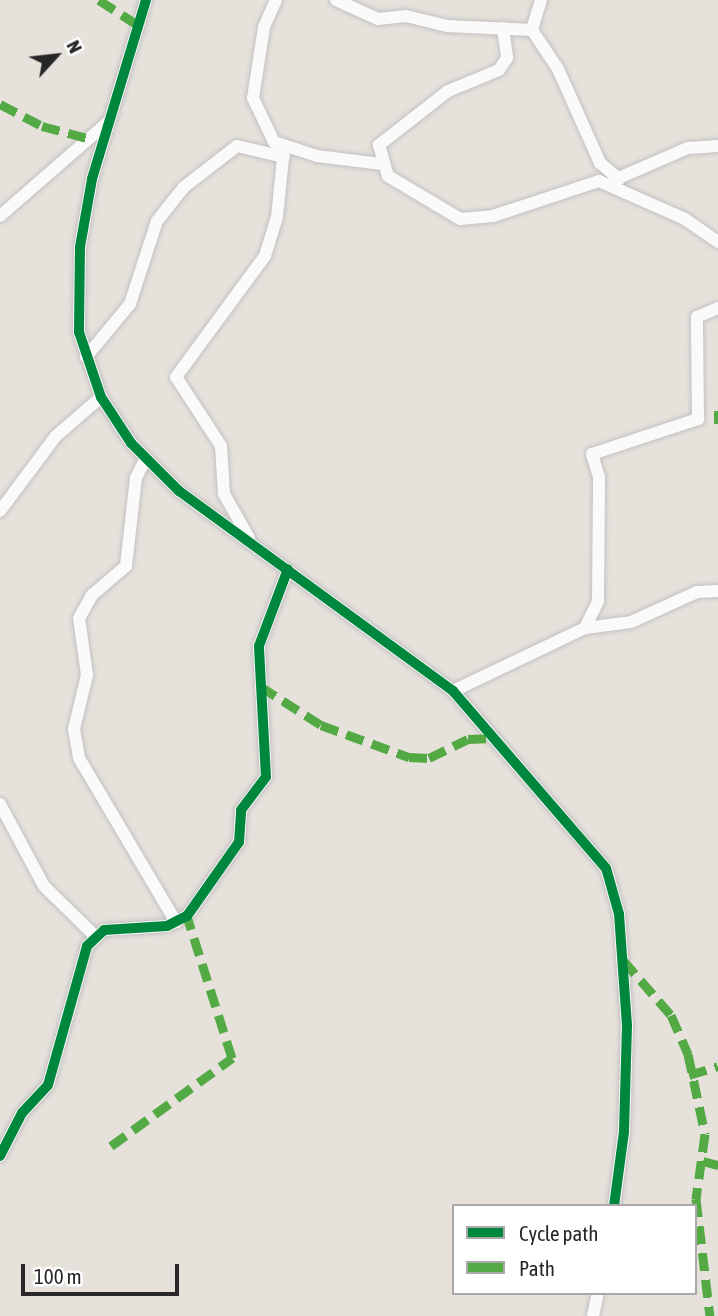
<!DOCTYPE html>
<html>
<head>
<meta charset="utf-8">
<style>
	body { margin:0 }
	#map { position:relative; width:718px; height:1316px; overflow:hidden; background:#e6e1db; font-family:"Asap Condensed",sans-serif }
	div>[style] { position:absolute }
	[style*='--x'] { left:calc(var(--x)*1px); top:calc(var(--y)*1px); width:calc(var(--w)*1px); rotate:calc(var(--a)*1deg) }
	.roads { filter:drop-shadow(0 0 2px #c2c1c2) drop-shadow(0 0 2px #c2c1c2) }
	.minor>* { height:12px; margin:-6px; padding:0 6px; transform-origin:6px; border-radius:6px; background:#fbfafa }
	.quiet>* { height:9px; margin-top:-4.5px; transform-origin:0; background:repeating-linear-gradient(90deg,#53aa44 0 18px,transparent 0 27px) }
	.cycleway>* { height:10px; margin:-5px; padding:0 5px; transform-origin:5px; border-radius:5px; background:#00873e }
	span { translate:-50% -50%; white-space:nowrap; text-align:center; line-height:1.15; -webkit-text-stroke:6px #fff; paint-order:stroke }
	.legend { position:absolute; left:452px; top:1204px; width:245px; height:91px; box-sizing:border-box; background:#fff; border:2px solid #a9a9a9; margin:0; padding:9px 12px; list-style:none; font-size:21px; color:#272727 }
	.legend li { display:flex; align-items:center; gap:14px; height:35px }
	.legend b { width:35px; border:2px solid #a9a9a9 }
	.north { position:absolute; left:21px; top:21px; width:70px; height:70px; -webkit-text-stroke:5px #fff; paint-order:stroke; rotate:63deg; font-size:19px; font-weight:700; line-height:28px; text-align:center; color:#272727 }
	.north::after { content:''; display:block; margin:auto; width:24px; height:32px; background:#272727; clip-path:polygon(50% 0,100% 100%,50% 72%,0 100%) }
	.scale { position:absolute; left:21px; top:1264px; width:158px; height:32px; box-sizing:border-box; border:4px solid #272727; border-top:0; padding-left:9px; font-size:21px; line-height:24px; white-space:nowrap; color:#272727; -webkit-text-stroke:5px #fff; paint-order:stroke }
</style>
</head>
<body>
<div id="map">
	<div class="roads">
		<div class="minor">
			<i style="--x:146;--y:0;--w:187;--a:106.8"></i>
			<i style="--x:92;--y:179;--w:69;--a:100"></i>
			<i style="--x:80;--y:247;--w:85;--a:90.7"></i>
			<i style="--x:79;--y:332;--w:69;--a:71.3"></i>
			<i style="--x:101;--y:397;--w:55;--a:56.9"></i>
			<i style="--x:131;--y:443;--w:68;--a:45"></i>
			<i style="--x:179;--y:491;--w:339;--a:36.1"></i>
			<i style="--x:453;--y:691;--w:234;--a:49.2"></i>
			<i style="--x:606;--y:868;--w:48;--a:74.2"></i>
			<i style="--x:619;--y:914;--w:111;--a:85.9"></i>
			<i style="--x:627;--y:1025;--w:107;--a:91.6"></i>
			<i style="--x:624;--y:1132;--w:75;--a:97.7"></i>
			<i style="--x:276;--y:0;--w:30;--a:114"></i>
			<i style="--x:264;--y:27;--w:72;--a:98.8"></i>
			<i style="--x:253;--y:98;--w:49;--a:64.5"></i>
			<i style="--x:274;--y:142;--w:45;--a:18"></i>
			<i style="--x:317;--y:156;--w:64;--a:7.1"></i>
			<i style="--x:336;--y:0;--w:46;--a:24.3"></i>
			<i style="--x:378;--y:19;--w:28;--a:-6"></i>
			<i style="--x:406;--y:16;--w:42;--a:13.7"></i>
			<i style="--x:447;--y:26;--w:85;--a:2.7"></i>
			<i style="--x:541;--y:0;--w:31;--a:107"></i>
			<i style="--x:532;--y:30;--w:47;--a:56.3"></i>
			<i style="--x:558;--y:69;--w:103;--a:65.9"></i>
			<i style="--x:600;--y:163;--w:25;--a:40"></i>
			<i style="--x:503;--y:28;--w:30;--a:82"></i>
			<i style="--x:507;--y:58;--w:14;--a:124"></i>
			<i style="--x:499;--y:70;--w:55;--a:157.6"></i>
			<i style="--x:448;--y:91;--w:88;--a:142"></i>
			<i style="--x:379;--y:145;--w:32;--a:74"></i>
			<i style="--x:388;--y:176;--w:84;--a:30.8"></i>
			<i style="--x:460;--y:219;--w:33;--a:-5"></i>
			<i style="--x:493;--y:216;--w:112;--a:-18.3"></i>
			<i style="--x:599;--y:181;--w:94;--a:23.8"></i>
			<i style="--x:685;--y:219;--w:40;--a:34.9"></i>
			<i style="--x:614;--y:180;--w:81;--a:-23.4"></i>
			<i style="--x:688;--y:148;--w:30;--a:-4"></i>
			<i style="--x:0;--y:216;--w:142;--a:-41"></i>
			<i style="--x:86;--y:357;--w:69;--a:-50.3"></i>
			<i style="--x:130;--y:304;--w:87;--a:-72"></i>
			<i style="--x:157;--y:221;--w:43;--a:-51.5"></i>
			<i style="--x:184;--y:187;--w:67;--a:-37.7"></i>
			<i style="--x:237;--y:146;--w:48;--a:13.2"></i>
			<i style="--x:145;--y:460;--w:20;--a:117"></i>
			<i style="--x:136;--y:478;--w:89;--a:96.5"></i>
			<i style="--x:126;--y:566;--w:45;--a:139.5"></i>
			<i style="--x:92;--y:595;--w:26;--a:119"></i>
			<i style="--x:79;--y:618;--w:58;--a:82"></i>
			<i style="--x:87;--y:675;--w:56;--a:103.5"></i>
			<i style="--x:74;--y:729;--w:29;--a:80"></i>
			<i style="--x:79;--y:758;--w:191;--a:59.4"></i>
			<i style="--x:0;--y:511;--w:94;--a:-53.3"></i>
			<i style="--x:56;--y:436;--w:60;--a:-40.9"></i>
			<i style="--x:249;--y:538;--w:51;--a:-119.6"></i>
			<i style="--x:224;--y:494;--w:48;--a:-93.6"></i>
			<i style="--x:221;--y:446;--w:82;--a:-123.1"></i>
			<i style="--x:176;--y:377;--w:150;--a:-53.7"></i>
			<i style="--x:265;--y:256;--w:41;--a:-72.9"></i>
			<i style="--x:277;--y:217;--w:69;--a:-84.2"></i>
			<i style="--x:585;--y:628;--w:30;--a:-64"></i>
			<i style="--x:598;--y:601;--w:124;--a:-89.5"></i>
			<i style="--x:599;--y:477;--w:24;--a:-107"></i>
			<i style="--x:592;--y:454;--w:112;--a:-18.3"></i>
			<i style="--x:698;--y:419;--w:102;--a:-90.6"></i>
			<i style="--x:697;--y:317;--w:23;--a:-23"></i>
			<i style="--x:453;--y:691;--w:146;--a:-25.5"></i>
			<i style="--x:585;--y:628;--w:46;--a:-7.4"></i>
			<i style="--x:631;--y:622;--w:72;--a:-24.4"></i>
			<i style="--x:697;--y:592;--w:21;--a:-3"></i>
			<i style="--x:0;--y:804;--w:93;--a:61.8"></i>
			<i style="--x:44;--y:886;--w:71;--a:44.4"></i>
			<i style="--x:0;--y:1156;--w:48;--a:-62.9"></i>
			<i style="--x:22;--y:1113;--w:38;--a:-47"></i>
			<i style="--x:48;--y:1085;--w:144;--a:-74.3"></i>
			<i style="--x:87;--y:946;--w:23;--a:-43"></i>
			<i style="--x:104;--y:930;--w:63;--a:-3.6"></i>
			<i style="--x:167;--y:926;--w:22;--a:-27"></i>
			<i style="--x:187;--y:916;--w:90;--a:-54.9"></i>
			<i style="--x:239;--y:842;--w:32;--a:-86"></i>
			<i style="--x:241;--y:810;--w:41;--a:-52.9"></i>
			<i style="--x:266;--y:777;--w:131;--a:-93.1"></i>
			<i style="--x:259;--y:646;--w:82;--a:-69.4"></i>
			<i style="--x:593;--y:1316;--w:24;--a:-78"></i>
		</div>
	</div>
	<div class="quiet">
		<i style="--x:99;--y:0;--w:46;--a:32.7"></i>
		<i style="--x:0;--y:104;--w:47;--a:27.6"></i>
		<i style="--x:42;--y:126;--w:47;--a:14.9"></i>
		<i style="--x:718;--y:410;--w:13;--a:90"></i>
		<i style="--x:260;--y:686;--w:72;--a:32.6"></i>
		<i style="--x:321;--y:725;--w:94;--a:20"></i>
		<i style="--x:409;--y:757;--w:20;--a:3"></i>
		<i style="--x:429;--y:758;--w:43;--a:-26"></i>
		<i style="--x:468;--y:739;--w:25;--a:-2"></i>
		<i style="--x:623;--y:960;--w:73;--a:48.9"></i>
		<i style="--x:671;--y:1015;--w:43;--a:66.4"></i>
		<i style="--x:688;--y:1054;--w:82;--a:78"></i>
		<i style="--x:705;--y:1134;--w:66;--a:97.9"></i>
		<i style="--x:696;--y:1199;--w:118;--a:83.2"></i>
		<i style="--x:689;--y:1075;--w:30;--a:-17"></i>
		<i style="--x:111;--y:1146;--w:150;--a:-36"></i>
		<i style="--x:232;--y:1058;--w:149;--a:-107.6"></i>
		<i style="--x:703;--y:1161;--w:16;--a:15"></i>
	</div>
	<div class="cycleway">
		<i style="--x:146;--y:0;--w:187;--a:106.8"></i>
		<i style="--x:92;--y:179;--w:69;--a:100"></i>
		<i style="--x:80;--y:247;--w:85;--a:90.7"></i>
		<i style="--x:79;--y:332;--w:69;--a:71.3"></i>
		<i style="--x:101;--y:397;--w:55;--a:56.9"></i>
		<i style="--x:131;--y:443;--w:68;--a:45"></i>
		<i style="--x:179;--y:491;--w:339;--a:36.1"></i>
		<i style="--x:453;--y:691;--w:234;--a:49.2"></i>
		<i style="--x:606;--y:868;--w:48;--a:74.2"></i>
		<i style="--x:619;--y:914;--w:111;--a:85.9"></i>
		<i style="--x:627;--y:1025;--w:107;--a:91.6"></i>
		<i style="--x:624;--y:1132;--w:75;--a:97.7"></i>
		<i style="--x:0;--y:1156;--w:48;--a:-62.9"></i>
		<i style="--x:22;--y:1113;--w:38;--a:-47"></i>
		<i style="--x:48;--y:1085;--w:144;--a:-74.3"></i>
		<i style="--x:87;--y:946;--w:23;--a:-43"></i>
		<i style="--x:104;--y:930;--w:63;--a:-3.6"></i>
		<i style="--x:167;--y:926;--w:22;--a:-27"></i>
		<i style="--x:187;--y:916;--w:90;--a:-54.9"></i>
		<i style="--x:239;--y:842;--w:32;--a:-86"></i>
		<i style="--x:241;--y:810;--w:41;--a:-52.9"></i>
		<i style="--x:266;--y:777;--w:131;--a:-93.1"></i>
		<i style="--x:259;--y:646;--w:82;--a:-69.4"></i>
	</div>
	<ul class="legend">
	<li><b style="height:9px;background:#00873e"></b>Cycle path</li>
	<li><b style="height:9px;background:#53aa44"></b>Path</li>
	</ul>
	<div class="north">N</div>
	<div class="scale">100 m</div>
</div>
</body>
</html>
